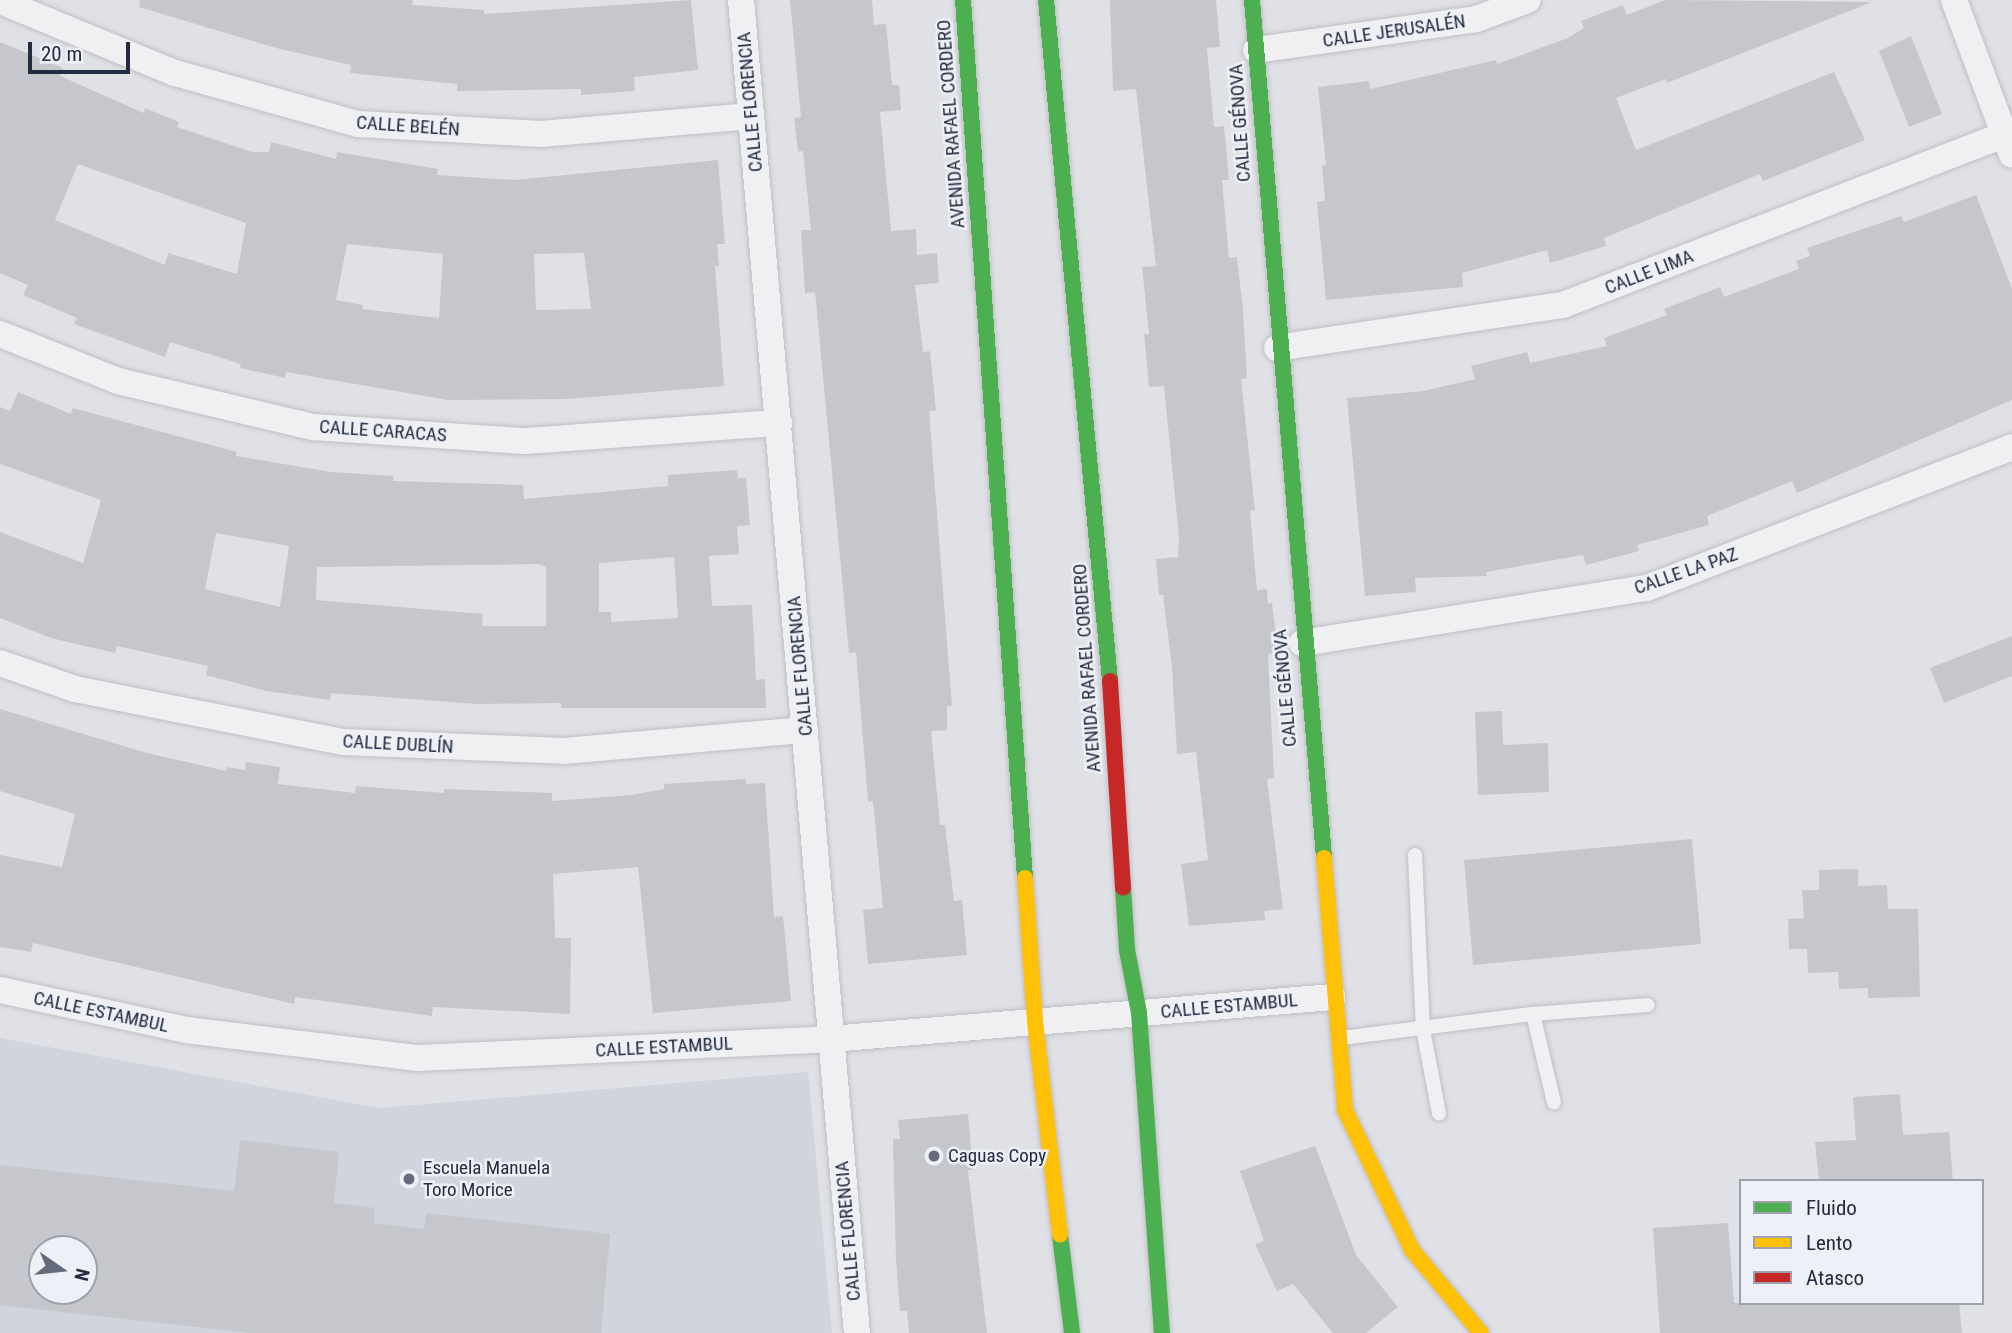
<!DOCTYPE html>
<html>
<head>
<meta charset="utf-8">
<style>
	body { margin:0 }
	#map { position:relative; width:2012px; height:1333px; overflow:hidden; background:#e0e1e6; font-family:"Roboto Condensed",sans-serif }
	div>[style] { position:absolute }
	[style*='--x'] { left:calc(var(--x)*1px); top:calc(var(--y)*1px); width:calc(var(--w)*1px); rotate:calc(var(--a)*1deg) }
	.built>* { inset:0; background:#d0d4dd }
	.building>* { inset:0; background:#c6c7cd }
	.roads { filter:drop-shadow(0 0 2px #bebfc4) drop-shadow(0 0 2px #bebfc4) }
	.lane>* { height:14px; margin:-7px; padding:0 7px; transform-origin:7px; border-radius:7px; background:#f0f0f3 }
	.street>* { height:26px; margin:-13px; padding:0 13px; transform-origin:13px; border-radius:13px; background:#f0f0f3 }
	.fast>* { height:16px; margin:-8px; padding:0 8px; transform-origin:8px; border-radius:8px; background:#4caf50 }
	.slow>* { height:16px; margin:-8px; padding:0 8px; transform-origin:8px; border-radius:8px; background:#ffc107 }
	.jam>* { height:16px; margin:-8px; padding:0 8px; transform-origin:8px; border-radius:8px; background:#c62828 }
	.dots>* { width:19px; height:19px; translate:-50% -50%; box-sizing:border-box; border:4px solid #edf0f6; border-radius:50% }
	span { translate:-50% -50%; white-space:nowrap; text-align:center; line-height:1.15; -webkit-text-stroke:5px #edf0f6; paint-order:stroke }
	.street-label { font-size:19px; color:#252b41 }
	.poi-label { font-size:19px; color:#252b41 }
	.left { translate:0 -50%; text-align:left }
	.legend { position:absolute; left:1739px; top:1179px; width:245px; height:126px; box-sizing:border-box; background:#edf0f6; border:2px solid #9da1ae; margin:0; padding:9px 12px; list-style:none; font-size:21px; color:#252b41 }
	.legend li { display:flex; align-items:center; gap:14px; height:35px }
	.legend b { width:35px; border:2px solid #9da1ae }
	.north { position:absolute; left:28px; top:1235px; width:70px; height:70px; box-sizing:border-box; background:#edf0f6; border:2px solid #9da1ae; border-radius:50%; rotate:104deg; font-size:19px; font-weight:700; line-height:28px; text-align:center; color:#252b41 }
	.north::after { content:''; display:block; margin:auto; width:24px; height:32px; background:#666b7b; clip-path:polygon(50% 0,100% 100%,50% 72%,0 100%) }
	.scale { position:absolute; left:28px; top:42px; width:102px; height:32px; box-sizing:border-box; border:4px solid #252b41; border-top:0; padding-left:9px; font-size:21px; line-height:24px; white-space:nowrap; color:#252b41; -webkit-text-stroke:5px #edf0f6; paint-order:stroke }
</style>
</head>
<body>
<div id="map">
	<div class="built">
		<i style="clip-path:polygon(evenodd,0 1038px,379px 1108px,808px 1072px,832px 1333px,0 1333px,0 1038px,42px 1249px,84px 1249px,84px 1291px,42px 1291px,42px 1249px)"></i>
	</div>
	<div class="building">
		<i style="clip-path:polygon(140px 0,413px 0,412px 5px,484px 10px,484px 14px,691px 0,698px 70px,634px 77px,635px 91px,581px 95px,581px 89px,457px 91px,457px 84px,350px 73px,351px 65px,276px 48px,139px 7px)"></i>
		<i style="clip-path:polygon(790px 0,872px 0,874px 25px,886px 24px,892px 85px,899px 85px,901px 110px,880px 112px,891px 231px,916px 229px,917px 255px,937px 253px,939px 283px,915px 285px,923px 352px,930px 351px,936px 410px,929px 411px,952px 706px,947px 706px,947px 730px,931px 731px,940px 825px,945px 825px,954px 901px,962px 900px,967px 955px,868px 964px,863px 910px,883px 908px,873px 801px,868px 802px,856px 652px,849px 653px,815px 292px,805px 293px,801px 230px,811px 230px,803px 151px,798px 152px,794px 118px,801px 117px)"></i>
		<i style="clip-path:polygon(1110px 0,1216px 0,1220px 47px,1207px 48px,1214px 127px,1224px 126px,1229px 180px,1222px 180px,1229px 258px,1237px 257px,1243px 310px,1247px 378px,1241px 379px,1255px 510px,1250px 511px,1257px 590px,1267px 589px,1268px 604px,1272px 603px,1278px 653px,1268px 654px,1274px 778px,1267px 779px,1283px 909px,1264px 911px,1265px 920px,1189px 926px,1181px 864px,1208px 860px,1196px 752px,1177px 754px,1172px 667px,1163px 595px,1159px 595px,1156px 559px,1178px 557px,1179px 537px,1164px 386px,1149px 387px,1144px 334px,1149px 334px,1142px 267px,1156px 266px,1136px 89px,1113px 91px)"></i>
		<i style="clip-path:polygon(1665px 0,1872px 2px,1667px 83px,1666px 79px,1616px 98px,1636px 150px,1834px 72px,1865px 140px,1763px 181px,1760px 174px,1604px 238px,1606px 246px,1550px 263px,1547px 250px,1462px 273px,1463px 287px,1326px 300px,1317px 202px,1325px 201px,1322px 166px,1326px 165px,1318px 87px,1369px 81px,1370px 89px,1496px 60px,1497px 64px,1568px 38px,1584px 28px,1581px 21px,1623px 5px,1627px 15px)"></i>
		<i style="clip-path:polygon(1911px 36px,1942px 114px,1909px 127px,1879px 51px)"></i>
		<i style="clip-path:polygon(evenodd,0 42px,63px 68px,60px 76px,144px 113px,145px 108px,179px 122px,177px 127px,252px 152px,269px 152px,271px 142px,336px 159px,337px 152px,438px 169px,437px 175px,514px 180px,718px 160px,725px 244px,717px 244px,719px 266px,715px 266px,724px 386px,568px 399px,448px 400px,286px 372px,285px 378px,240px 368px,241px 364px,170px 342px,165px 357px,74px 324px,77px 318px,23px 295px,28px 285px,0 273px,0 42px,78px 164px,246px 223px,237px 274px,168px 253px,165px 265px,55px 220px,78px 164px,0 42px,347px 244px,443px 254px,439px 318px,362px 309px,363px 305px,336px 300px,347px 244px,0 42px,584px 253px,591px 309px,536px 310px,534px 254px,584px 253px)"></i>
		<i style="clip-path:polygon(1976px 195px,2012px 289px,2012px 400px,1797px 493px,1792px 481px,1707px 516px,1709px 525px,1637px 545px,1639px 551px,1586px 565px,1583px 555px,1486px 572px,1487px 576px,1415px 578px,1416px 592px,1365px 596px,1347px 398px,1424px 391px,1475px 379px,1471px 366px,1527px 352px,1530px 363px,1607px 346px,1604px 338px,1667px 315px,1664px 309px,1720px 287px,1724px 297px,1799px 269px,1796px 261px,1810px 256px,1807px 248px,1901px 216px,1904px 222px)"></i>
		<i style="clip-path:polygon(evenodd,18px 392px,71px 414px,73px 408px,237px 452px,236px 456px,331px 472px,393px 476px,393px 481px,523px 485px,524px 499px,668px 486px,668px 475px,737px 470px,738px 478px,746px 478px,750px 525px,737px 526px,739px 554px,709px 556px,712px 606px,752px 605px,756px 680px,765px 679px,766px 708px,561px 708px,561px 703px,477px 704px,331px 693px,330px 700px,266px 691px,206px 675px,208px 666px,117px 646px,115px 653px,51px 638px,0 618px,0 532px,83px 563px,101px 500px,0 464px,0 407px,10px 411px,18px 392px,216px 533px,289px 546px,280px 607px,205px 589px,216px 533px,18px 392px,674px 557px,678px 618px,611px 622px,611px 612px,599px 612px,599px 563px,674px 557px,18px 392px,539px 564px,546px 567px,546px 626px,482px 626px,483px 614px,316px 600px,317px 567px,539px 564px)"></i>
		<i style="clip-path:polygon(2012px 636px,2012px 676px,1944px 703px,1930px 668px)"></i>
		<i style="clip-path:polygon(0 709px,147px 753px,226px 771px,227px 767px,245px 770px,246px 762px,280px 767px,278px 784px,355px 793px,356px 786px,444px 793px,444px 789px,552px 793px,552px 801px,631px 795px,664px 789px,664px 784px,746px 779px,746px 784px,765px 783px,774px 917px,783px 916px,791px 1001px,653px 1013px,638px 867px,553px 874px,555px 938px,571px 938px,570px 1014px,433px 1007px,432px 1016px,295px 997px,294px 1004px,33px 943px,31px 952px,0 947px,0 855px,62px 867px,75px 814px,0 791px)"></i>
		<i style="clip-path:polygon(1502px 711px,1503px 745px,1548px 743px,1549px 792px,1478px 795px,1475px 712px)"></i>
		<i style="clip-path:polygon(1692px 839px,1701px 944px,1473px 965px,1464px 860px)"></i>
		<i style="clip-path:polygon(1858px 869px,1858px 886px,1887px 885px,1888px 909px,1918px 909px,1920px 997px,1868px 998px,1868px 988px,1839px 989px,1838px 972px,1808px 973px,1807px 949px,1789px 949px,1788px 919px,1804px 918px,1802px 890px,1819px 890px,1819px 870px)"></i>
		<i style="clip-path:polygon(1900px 1094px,1903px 1135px,1949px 1132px,1953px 1181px,1819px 1181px,1815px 1142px,1856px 1140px,1853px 1097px)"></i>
		<i style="clip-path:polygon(968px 1114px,973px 1170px,968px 1170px,987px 1333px,909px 1333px,907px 1311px,900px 1311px,896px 1260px,893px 1139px,900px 1139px,898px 1120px)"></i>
		<i style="clip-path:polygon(evenodd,240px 1140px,339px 1152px,334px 1203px,375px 1208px,374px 1223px,424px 1229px,426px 1213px,610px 1234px,601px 1333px,251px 1333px,0 1305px,0 1165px,234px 1191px,240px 1140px,42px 1249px,84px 1249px,84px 1291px,42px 1291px,42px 1249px)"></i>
		<i style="clip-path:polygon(1315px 1146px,1356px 1255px,1398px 1307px,1366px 1333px,1333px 1333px,1293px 1284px,1277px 1291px,1255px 1244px,1264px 1241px,1240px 1171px)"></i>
		<i style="clip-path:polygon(1728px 1223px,1734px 1303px,1959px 1303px,1962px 1333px,1660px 1333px,1653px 1228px)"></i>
	</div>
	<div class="roads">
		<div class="lane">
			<i style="--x:1415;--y:855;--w:174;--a:87.4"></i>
			<i style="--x:1423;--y:1029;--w:86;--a:79.3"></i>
			<i style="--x:1533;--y:1014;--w:91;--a:76.7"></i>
			<i style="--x:1342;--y:1038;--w:193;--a:-7.2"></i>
			<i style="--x:1533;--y:1014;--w:115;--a:-4.5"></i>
		</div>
		<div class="street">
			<i style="--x:741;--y:0;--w:1338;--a:85.03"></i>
			<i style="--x:1954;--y:0;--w:165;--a:69.5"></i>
			<i style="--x:0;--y:1;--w:189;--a:22.4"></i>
			<i style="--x:175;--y:73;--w:190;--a:15.6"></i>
			<i style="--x:358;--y:124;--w:183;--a:3.1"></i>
			<i style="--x:541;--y:134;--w:211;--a:-4.9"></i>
			<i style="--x:1256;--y:50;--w:222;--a:-8"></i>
			<i style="--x:1476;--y:19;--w:55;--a:-20.1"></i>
			<i style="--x:0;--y:334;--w:127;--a:21.7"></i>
			<i style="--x:118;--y:381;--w:200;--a:13.3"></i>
			<i style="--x:313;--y:427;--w:213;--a:3.8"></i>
			<i style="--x:526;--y:441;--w:254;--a:-4.1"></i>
			<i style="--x:1277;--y:348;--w:289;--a:-8.6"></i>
			<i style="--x:1563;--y:305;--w:481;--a:-21.1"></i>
			<i style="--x:1302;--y:643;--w:349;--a:-9.1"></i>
			<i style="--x:1647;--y:588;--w:391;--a:-21.1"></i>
			<i style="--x:0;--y:663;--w:79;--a:19.1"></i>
			<i style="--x:75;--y:689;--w:273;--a:11.2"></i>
			<i style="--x:343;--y:742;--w:221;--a:2.3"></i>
			<i style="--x:564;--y:751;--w:242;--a:-5"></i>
			<i style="--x:0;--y:990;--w:190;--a:12.1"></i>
			<i style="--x:186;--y:1030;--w:234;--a:6.9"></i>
			<i style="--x:418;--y:1058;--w:413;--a:-2.6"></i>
			<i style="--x:831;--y:1039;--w:503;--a:-4.79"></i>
		</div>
		<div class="fast">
			<i style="--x:963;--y:0;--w:880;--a:85.96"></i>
			<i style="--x:1046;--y:0;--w:684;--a:84.63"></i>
			<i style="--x:1252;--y:0;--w:861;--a:85.2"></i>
			<i style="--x:1123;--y:888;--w:62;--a:86.3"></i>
			<i style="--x:1127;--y:950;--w:64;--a:79.2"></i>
			<i style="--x:1139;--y:1013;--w:321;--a:85.9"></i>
			<i style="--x:1060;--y:1235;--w:99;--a:83"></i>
		</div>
		<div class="slow">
			<i style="--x:1324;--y:858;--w:253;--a:85.2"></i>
			<i style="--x:1345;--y:1110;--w:155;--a:64.4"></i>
			<i style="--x:1412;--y:1250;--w:108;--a:50.3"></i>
			<i style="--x:1025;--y:878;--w:144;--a:86"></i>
			<i style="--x:1035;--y:1022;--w:214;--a:83.3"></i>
		</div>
		<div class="jam">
			<i style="--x:1110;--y:681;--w:207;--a:86.4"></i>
		</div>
	</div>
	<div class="dots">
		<i style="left:934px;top:1156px;background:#666b7b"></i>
		<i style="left:409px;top:1179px;background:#666b7b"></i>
	</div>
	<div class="street-label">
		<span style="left:1394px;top:31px;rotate:-8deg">CALLE JERUSALÉN</span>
		<span style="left:750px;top:102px;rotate:-95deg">CALLE FLORENCIA</span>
		<span style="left:1240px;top:123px;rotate:-94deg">CALLE GÉNOVA</span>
		<span style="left:951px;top:124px;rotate:-94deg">AVENIDA RAFAEL CORDERO</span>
		<span style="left:408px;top:126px;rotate:4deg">CALLE BELÉN</span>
		<span style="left:1649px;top:272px;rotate:-21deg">CALLE LIMA</span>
		<span style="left:383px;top:431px;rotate:4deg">CALLE CARACAS</span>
		<span style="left:1686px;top:571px;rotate:-19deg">CALLE LA PAZ</span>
		<span style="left:800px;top:666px;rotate:-95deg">CALLE FLORENCIA</span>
		<span style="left:1087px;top:668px;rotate:-94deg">AVENIDA RAFAEL CORDERO</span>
		<span style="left:1285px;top:688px;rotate:-95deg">CALLE GÉNOVA</span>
		<span style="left:398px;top:744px;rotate:3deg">CALLE DUBLÍN</span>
		<span style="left:1229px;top:1006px;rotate:-5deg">CALLE ESTAMBUL</span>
		<span style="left:101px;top:1012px;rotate:12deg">CALLE ESTAMBUL</span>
		<span style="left:664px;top:1047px;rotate:-3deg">CALLE ESTAMBUL</span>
		<span style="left:848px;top:1231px;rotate:-95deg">CALLE FLORENCIA</span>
	</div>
	<div class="poi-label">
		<span class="left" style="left:948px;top:1156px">Caguas Copy</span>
		<span class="left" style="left:423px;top:1179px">Escuela Manuela<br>Toro Morice</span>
	</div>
	<ul class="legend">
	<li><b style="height:9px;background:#4caf50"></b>Fluido</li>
	<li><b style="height:9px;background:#ffc107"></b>Lento</li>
	<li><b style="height:9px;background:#c62828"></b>Atasco</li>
	</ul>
	<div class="north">N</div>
	<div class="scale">20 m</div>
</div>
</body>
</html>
